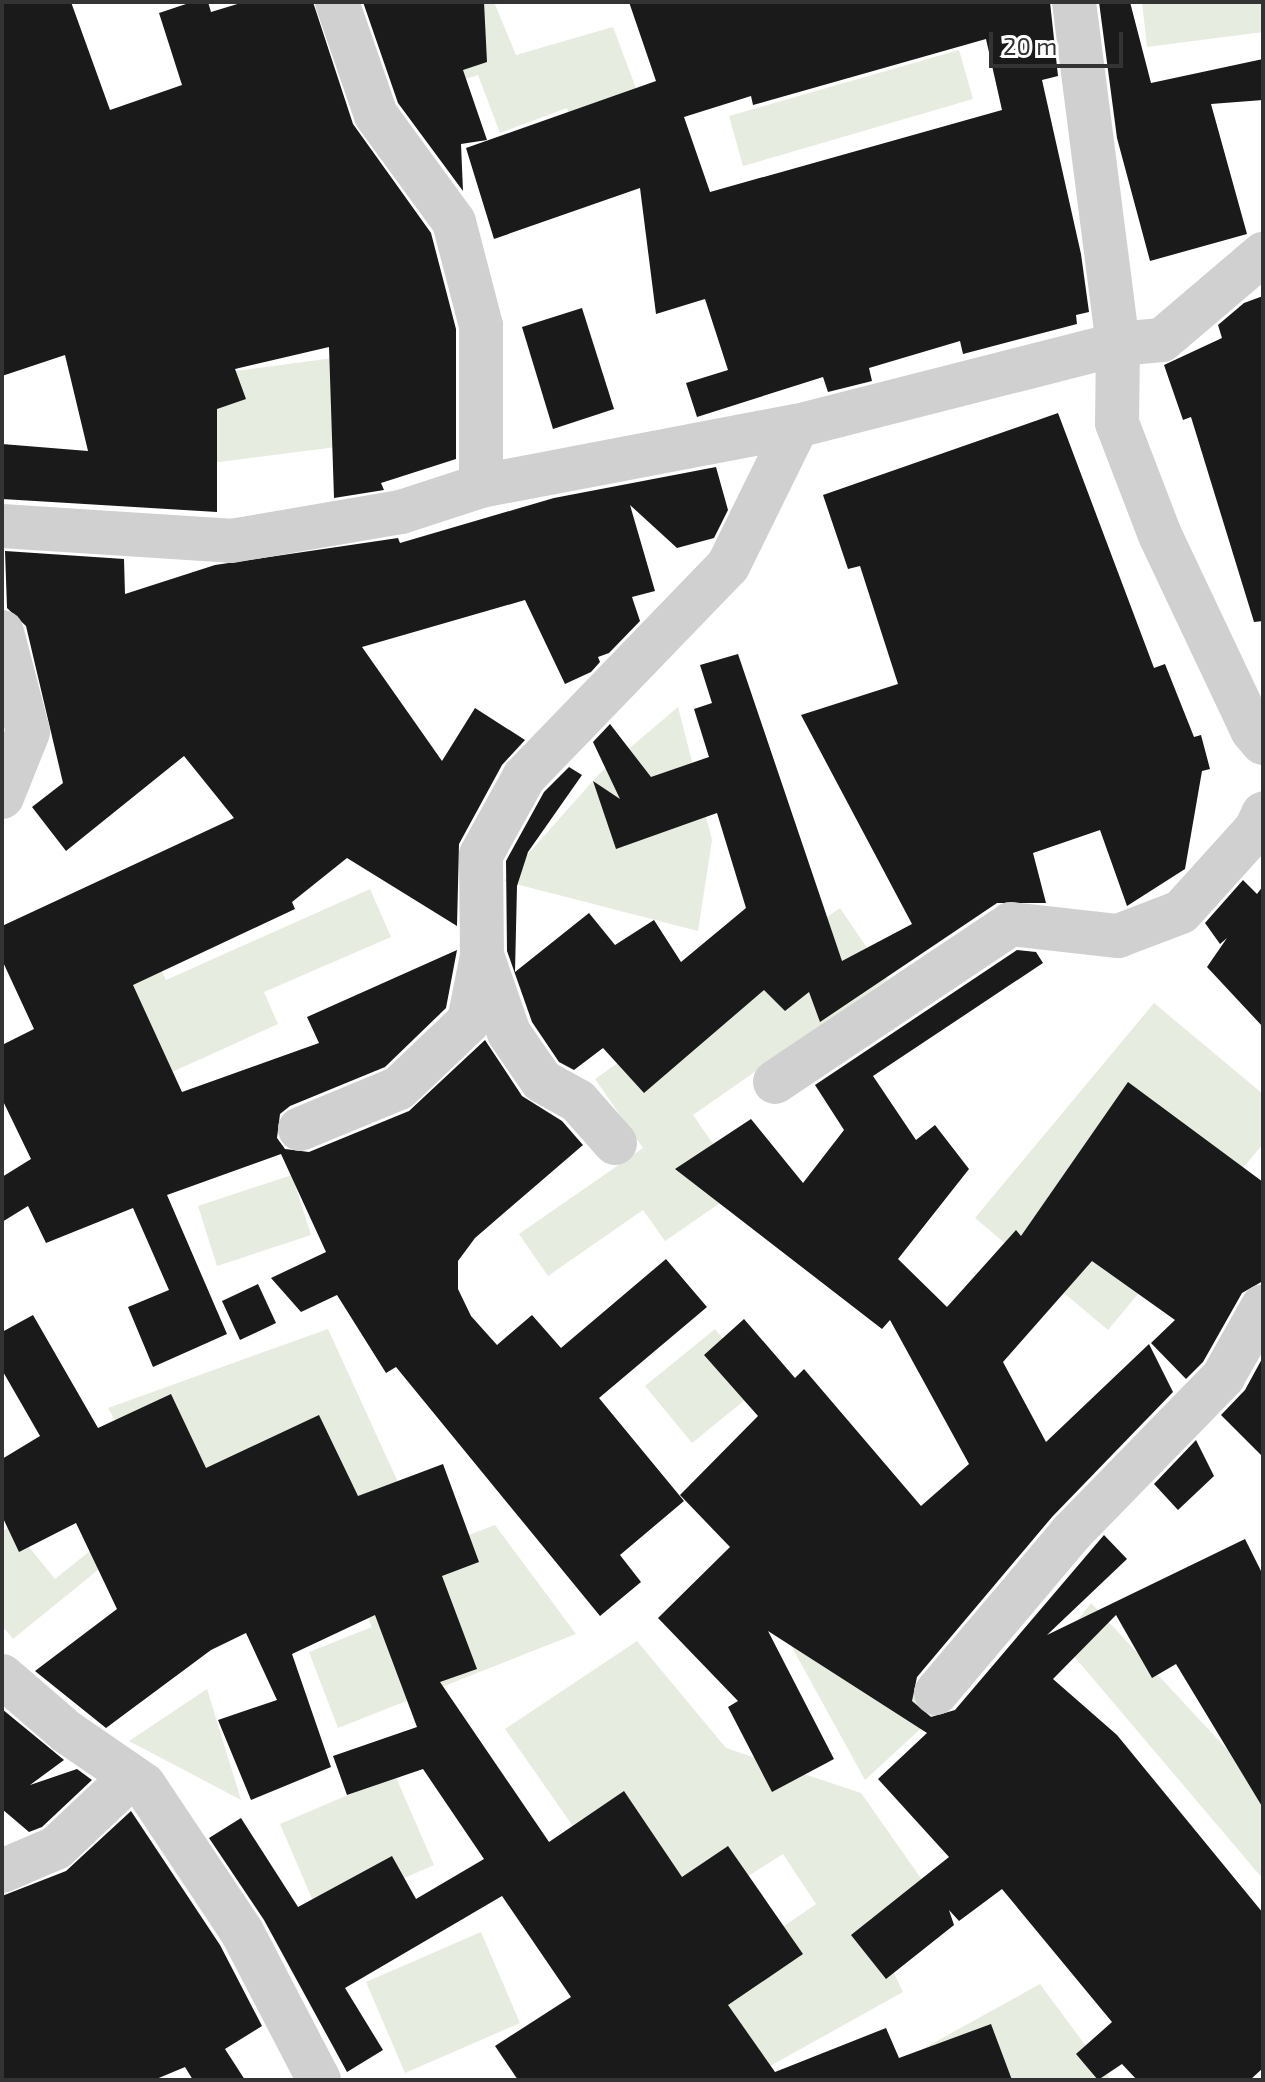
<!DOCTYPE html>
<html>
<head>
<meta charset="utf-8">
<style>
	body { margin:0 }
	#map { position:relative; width:1265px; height:2082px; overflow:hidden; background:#fff; font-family:"Exo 2",sans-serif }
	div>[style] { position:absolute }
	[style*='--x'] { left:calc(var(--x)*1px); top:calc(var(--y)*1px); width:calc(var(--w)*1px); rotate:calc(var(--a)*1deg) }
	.green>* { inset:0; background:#e6ecdf }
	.building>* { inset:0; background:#1a1a1a }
	.minor>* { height:44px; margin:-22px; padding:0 22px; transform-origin:22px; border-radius:22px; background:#d0d0d0 }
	span { translate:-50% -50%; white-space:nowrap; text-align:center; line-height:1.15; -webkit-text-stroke:8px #fff; paint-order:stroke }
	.frame { position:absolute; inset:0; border:4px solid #333; pointer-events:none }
	.scale { position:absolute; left:989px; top:32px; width:134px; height:36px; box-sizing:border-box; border:4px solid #333; border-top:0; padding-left:10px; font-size:24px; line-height:28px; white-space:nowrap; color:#333; -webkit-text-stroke:6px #fff; paint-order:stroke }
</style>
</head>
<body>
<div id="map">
	<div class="green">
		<i style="clip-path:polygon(410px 2px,494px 2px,516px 55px,613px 27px,649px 123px,580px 147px,567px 108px,500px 133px,478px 75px,423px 93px)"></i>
		<i style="clip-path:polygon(1142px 2px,1263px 2px,1263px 32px,1147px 47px)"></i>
		<i style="clip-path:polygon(959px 50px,973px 99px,743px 166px,729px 116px)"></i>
		<i style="clip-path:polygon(364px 354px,375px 442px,157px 470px,145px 383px)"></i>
		<i style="clip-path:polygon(678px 707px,712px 840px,698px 931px,504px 881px,599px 774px)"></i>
		<i style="clip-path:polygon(370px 889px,391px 937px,264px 992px,278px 1024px,97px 1106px,44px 986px,148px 940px,166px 980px)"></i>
		<i style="clip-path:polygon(840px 908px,888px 979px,693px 1115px,743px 1187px,665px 1241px,643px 1210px,548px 1276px,519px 1234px,643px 1148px,595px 1079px)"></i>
		<i style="clip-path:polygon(1154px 1003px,1263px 1094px,1263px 1144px,1108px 1330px,975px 1218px)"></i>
		<i style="clip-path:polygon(292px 1175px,311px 1235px,217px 1266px,198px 1206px)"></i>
		<i style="clip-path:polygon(328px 1329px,429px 1550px,495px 1525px,576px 1634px,338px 1728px,309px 1652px,372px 1627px,327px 1517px,197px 1566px,108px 1408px)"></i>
		<i style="clip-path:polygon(715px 1329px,762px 1386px,692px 1443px,645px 1386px)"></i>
		<i style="clip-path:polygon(11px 1525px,55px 1579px,96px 1546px,109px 1561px,13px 1639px,2px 1626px,2px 1532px)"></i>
		<i style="clip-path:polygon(761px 1591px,942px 1709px,865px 1780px)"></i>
		<i style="clip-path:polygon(1091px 1603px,1263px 1788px,1263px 1879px,1061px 1641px)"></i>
		<i style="clip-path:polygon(637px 1641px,726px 1748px,861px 1793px,925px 1884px,869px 1920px,903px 1992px,754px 2075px,695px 1988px,816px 1904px,783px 1854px,651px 1938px,505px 1729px)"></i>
		<i style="clip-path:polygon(207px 1689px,241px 1800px,129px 1741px)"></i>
		<i style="clip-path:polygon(395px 1775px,434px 1865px,319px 1915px,280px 1824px)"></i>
		<i style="clip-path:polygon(481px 1932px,520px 2023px,405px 2073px,366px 1982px)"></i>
		<i style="clip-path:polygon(1040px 1984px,1111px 2080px,937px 2080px,919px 2051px)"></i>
	</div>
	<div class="building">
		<i style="clip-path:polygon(2px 2px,71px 2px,110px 110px,182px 85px,159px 13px,192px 2px,208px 2px,211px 12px,244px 2px,313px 2px,353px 124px,431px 233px,456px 329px,456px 459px,381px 483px,384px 490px,334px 498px,329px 347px,235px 369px,246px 399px,217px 409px,217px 512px,2px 499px,2px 444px,88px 451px,65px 355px,2px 376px)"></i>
		<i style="clip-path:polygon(363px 2px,484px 2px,487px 62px,463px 70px,487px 140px,461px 144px,463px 191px,398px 103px)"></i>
		<i style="clip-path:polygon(evenodd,629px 2px,1050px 2px,1058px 76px,1042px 80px,1081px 254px,1089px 312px,1076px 315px,1077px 324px,963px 354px,960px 341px,869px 368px,872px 381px,828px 392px,823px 377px,697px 417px,686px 383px,728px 370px,705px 299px,656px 314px,640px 188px,494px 239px,466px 148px,656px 81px,629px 2px,986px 39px,1002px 110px,710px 192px,684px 117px,751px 96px,753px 105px,986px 39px)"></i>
		<i style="clip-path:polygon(1099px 2px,1130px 2px,1151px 83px,1263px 59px,1263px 100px,1211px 104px,1247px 234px,1150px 261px,1117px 138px)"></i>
		<i style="clip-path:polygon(1263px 296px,1263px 621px,1254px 622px,1191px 417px,1183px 420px,1164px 365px,1222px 338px,1218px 325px,1244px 303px)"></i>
		<i style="clip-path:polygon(582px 308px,614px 409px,553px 429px,522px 327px)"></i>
		<i style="clip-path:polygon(1058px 413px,1154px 668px,1165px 664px,1194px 737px,1201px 735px,1210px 769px,1202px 771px,1185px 869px,1127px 906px,1100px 830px,1033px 853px,1046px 903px,997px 903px,820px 1022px,809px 992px,785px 1011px,764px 990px,644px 1093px,603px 1048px,574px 1070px,559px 1062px,532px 1022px,507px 951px,506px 861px,544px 792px,569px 767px,582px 775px,528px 852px,517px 886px,515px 972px,589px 913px,615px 945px,654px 920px,681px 962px,746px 908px,717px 813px,616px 849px,593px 781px,620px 799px,593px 742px,610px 724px,651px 777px,709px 757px,694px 709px,712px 703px,700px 665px,738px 654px,842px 961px,912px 924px,801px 715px,898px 684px,860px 566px,848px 569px,823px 495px)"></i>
		<i style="clip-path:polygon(716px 467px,728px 510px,714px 538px,677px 548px,630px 505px,655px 591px,632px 597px,640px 621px,609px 653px,598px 657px,600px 662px,591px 672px,565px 684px,525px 600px,362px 647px,442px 761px,475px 708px,525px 740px,502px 765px,459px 844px,457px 926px,347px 858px,292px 902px,295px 909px,133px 985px,182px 1092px,319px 1043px,307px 1017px,457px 950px,446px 1008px,385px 1067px,290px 1106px,280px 1114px,277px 1138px,285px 1149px,309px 1152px,409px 1111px,485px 1040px,522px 1096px,562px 1121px,583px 1145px,475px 1238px,458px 1261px,458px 1289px,471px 1316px,497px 1345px,532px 1315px,561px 1348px,666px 1259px,707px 1307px,599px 1398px,684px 1501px,620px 1555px,641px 1582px,600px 1616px,396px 1367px,386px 1373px,337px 1295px,301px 1312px,271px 1278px,326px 1252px,281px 1154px,167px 1195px,227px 1334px,153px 1367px,128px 1307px,169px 1290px,133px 1208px,46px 1243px,28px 1206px,2px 1222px,2px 1177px,31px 1159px,2px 1099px,2px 1045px,34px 1029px,2px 960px,2px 926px,234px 818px,184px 756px,66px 851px,32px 807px,63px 783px,26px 626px,7px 608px,5px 551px,124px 559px,125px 594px,215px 565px,398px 538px,400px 543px,554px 498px)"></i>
		<i style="clip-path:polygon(1243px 880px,1257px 894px,1263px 886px,1263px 1027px,1207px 967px,1227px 938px,1220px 944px,1205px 923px)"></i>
		<i style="clip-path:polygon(1017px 950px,1036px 952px,1043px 963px,873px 1076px,916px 1140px,935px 1125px,969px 1169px,898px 1259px,947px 1307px,1016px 1230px,1021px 1236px,1128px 1082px,1263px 1182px,1263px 1281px,1242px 1293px,1203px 1362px,1186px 1379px,1151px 1343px,1175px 1320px,1092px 1261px,1003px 1362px,1046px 1442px,1149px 1344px,1173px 1392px,1052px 1517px,917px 1677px,912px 1701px,931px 1717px,955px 1710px,1104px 1535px,1127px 1559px,1047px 1635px,1245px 1539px,1263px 1575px,1263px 1808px,1176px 1664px,1152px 1678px,1116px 1615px,1053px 1679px,1117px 1735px,1263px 1913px,1263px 2068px,1250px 2080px,1137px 2080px,1122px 2064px,1098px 2080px,1076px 2054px,1112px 2022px,1002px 1889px,959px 1921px,949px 1910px,954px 1925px,886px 1979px,851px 1935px,949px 1857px,878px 1779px,927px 1733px,768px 1631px,834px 1759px,772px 1792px,728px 1707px,738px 1701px,658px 1618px,730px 1547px,680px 1495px,758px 1416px,704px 1355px,744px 1319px,795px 1378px,804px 1369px,921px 1506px,969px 1464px,890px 1320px,882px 1329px,675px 1169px,751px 1119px,803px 1183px,844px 1130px,815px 1085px)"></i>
		<i style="clip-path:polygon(258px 1284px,276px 1323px,240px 1340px,222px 1301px)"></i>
		<i style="clip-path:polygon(33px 1315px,98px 1428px,171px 1394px,206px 1468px,319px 1415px,358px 1496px,443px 1464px,479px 1562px,442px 1576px,477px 1669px,440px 1682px,549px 1842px,624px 1791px,682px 1877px,728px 1846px,803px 1954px,728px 2005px,775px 2072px,886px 2028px,899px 2058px,991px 2024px,1012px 2080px,518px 2080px,495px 2046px,571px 1997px,502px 1896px,345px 1988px,383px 2050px,347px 2072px,264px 1920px,209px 1838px,241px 1818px,298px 1907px,392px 1856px,416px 1899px,484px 1859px,423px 1769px,347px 1795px,333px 1756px,417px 1727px,375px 1615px,292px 1654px,331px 1767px,251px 1800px,218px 1720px,277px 1700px,246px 1633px,211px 1650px,106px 1728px,35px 1671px,117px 1609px,76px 1523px,19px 1552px,2px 1516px,2px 1459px,40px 1436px,2px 1370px,2px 1332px)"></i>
		<i style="clip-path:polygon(1263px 1357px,1263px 1457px,1221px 1415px,1245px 1390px)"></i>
		<i style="clip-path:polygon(1196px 1440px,1214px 1476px,1178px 1510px,1154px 1484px)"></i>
		<i style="clip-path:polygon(2px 1709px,64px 1760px,30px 1785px,77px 1769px,92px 1780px,42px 1827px,29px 1832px,2px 1809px)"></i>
		<i style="clip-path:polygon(131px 1811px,220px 1945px,262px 2026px,225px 2049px,245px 2080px,193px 2080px,185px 2067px,154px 2080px,2px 2080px,2px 1896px,66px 1871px)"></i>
	</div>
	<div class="minor">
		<i style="--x:337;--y:2;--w:120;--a:71"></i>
		<i style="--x:376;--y:115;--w:132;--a:53.9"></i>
		<i style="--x:454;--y:222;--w:107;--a:75.4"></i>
		<i style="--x:481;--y:326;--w:160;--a:90"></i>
		<i style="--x:1074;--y:2;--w:345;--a:82.7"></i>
		<i style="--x:1118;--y:344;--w:79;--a:90.7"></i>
		<i style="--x:1117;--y:423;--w:120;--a:69"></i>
		<i style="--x:1160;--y:535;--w:216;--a:64.7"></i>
		<i style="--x:1252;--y:730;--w:17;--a:50"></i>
		<i style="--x:2;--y:526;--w:229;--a:3.7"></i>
		<i style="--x:231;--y:541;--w:172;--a:-9.7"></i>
		<i style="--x:401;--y:512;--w:84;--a:-18"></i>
		<i style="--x:481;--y:486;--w:322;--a:-10.8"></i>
		<i style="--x:797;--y:426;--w:331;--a:-14.3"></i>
		<i style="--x:1118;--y:344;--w:44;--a:-5.2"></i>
		<i style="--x:1162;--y:340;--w:133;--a:-40.4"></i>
		<i style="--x:2;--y:632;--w:103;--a:75.4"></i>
		<i style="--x:28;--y:732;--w:70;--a:111.8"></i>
		<i style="--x:483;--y:958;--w:79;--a:70.9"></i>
		<i style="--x:509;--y:1033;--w:58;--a:55.5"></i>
		<i style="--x:542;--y:1081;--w:41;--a:29.1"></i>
		<i style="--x:578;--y:1101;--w:56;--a:48.6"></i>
		<i style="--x:775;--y:1082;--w:284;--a:-33.8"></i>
		<i style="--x:1011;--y:924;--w:108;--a:6.4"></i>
		<i style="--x:1118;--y:936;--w:67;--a:-20.9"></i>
		<i style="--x:1181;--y:912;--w:112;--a:-47.9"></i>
		<i style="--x:1256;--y:829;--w:17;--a:-65"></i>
		<i style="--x:300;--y:1129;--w:107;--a:-22.5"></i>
		<i style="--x:399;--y:1088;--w:97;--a:-43.7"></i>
		<i style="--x:469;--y:1021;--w:66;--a:-78.7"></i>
		<i style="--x:482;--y:956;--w:101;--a:-90.6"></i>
		<i style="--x:481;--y:855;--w:89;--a:-61.1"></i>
		<i style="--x:524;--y:777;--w:293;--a:-46"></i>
		<i style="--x:728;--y:566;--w:156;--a:-63.8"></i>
		<i style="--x:2;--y:1676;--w:86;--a:40.7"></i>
		<i style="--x:67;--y:1732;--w:93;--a:34.5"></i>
		<i style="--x:144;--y:1785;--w:177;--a:56.3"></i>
		<i style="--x:242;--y:1932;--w:167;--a:62.5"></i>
		<i style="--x:936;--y:1693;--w:209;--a:-49.8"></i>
		<i style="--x:1071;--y:1533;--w:218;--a:-45.7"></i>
		<i style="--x:1223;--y:1377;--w:81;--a:-60.6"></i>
		<i style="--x:2;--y:1871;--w:59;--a:-23.1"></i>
		<i style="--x:56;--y:1848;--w:103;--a:-43.4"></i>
	</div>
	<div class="frame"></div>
	<div class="scale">20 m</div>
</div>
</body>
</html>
